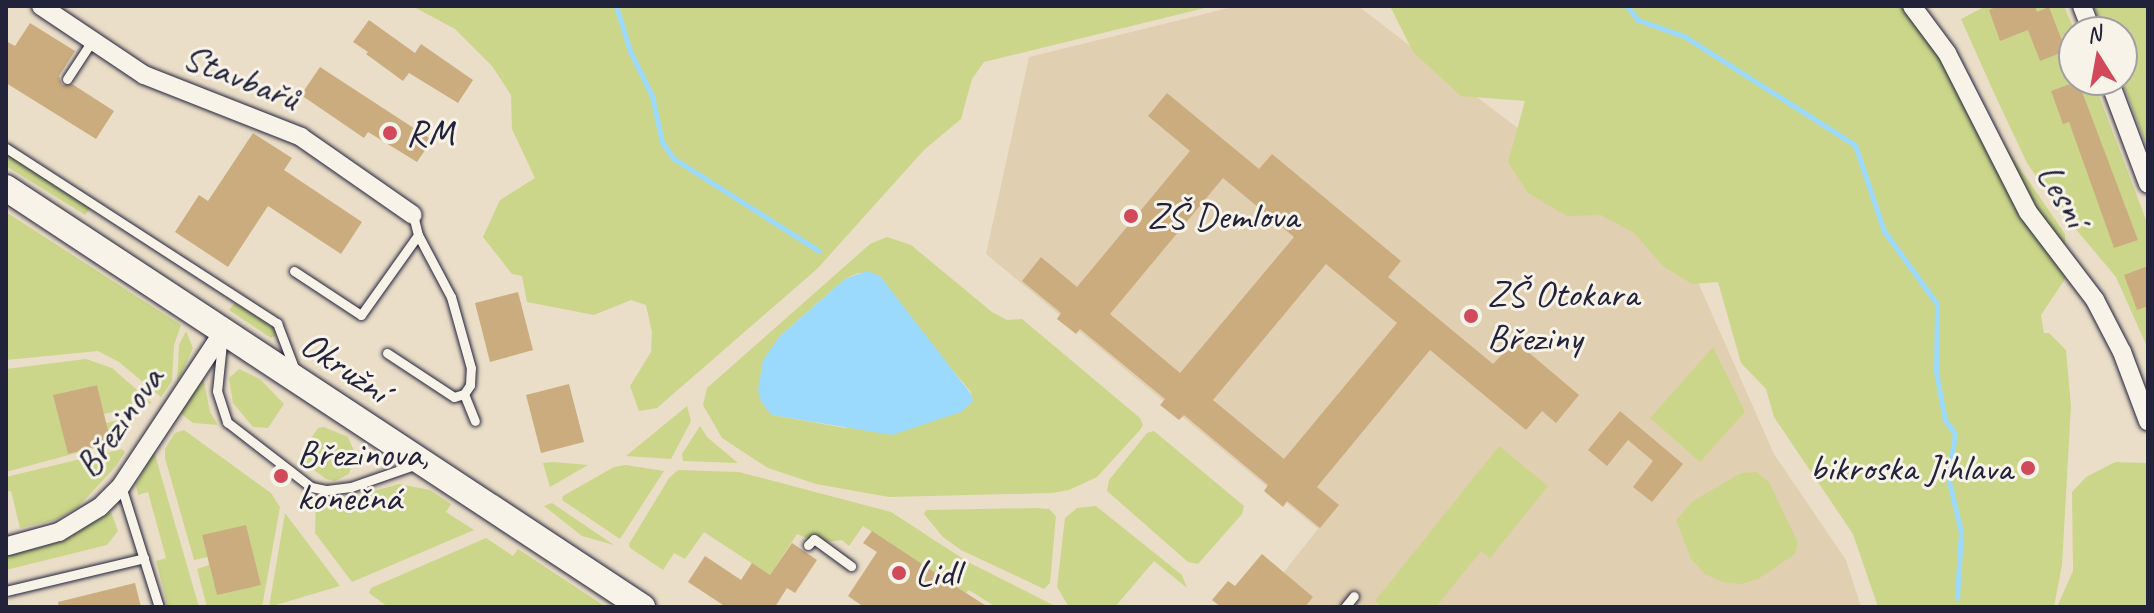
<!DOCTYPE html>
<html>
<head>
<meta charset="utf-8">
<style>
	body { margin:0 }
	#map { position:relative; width:2154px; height:613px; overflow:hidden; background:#eadec8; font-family:Caveat,sans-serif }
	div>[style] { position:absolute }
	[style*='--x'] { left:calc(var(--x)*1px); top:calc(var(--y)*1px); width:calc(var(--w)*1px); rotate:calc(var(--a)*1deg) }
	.built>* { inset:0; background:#e1cfb2 }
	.green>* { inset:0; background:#cbd68a }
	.water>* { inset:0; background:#9cdafd }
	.stream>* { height:5px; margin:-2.5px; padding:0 2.5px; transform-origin:2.5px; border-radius:2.5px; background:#9cdafd }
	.building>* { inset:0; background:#cbac7f }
	.roads { filter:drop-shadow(0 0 2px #22223b) drop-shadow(0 0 2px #22223b) }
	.lane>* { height:9px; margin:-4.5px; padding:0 4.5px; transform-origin:4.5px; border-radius:4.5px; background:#f7f3e8 }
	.street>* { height:18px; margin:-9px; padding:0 9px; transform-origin:9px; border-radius:9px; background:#f7f3e8 }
	.secondary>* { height:26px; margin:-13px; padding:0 13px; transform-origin:13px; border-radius:13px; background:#f7f3e8 }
	.dots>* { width:22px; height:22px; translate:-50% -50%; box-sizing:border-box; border:4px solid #f7f3e8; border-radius:50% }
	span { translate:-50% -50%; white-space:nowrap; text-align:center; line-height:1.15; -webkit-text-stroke:6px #f7f3e8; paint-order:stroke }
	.street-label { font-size:38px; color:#22223b }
	.poi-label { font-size:38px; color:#22223b }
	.left { translate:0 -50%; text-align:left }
	.right { translate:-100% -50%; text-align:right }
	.frame { position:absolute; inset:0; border:8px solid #22223b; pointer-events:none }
	.north { position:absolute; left:2058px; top:16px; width:80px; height:80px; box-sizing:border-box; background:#f7f3e8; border:2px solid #a29fa3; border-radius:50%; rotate:349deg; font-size:22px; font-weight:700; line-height:32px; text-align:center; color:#22223b }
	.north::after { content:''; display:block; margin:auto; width:28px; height:36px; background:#d1495b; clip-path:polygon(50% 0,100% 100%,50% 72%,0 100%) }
</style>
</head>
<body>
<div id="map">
	<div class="built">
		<i style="clip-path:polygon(1237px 6px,1358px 6px,1554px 156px,1673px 226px,1774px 454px,1846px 560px,1861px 607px,1218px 607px,1261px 555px,1283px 573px,1318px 529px,986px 254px,1029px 57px)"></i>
	</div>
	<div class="green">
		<i style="clip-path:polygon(412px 6px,1213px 6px,984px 62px,972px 79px,961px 119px,924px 150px,817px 269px,657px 408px,639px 411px,630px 386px,651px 352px,652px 332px,646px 305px,631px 300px,594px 315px,527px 302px,522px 276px,512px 274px,483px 237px,500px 200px,535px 178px,512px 129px,511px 95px,492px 66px,455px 29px)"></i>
		<i style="clip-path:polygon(1390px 6px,1909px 6px,2065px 234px,2065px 279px,2041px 315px,2044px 333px,2049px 333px,2066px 350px,2071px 406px,2062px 565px,2054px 607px,1878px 607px,1853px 534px,1774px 417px,1766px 389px,1741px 363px,1718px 282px,1692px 284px,1662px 265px,1634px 233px,1601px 215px,1567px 216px,1528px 193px,1508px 162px,1525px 101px,1461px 96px,1413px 52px)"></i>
		<i style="clip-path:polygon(1986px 6px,2064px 6px,2075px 32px,2074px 80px,2093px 80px,2148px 225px,2148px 349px,2116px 277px,2058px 208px,2027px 163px,1995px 95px,1961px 19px)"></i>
		<i style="clip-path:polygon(2094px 6px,2148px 6px,2148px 150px,2122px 80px,2122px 32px,2104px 32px)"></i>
		<i style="clip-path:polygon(9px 155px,91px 208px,85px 215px,6px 166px)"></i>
		<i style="clip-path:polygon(6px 212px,181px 325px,174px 345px,172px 381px,161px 397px,119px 362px,98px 351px,6px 360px)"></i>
		<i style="clip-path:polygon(evenodd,887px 237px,911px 245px,992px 312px,1007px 320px,1022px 319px,1140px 418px,1143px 425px,1140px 430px,1097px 477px,1069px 490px,1052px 493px,889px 497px,816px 484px,768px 468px,722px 438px,703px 405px,707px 388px,870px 244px,887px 237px,858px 273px,880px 276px,910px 319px,971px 392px,972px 401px,845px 428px,773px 415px,761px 402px,780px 336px,845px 279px,858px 273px)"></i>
		<i style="clip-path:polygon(235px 303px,276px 329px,275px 336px,271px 338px,229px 310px)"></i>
		<i style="clip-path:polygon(186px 331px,193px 348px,177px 383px,179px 345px)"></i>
		<i style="clip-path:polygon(1713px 347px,1745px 412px,1700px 462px,1650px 418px)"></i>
		<i style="clip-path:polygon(86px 359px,112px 368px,152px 403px,104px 414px,96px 385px,54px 395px,68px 454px,111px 443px,106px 423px,119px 420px,124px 440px,6px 472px,6px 369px)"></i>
		<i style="clip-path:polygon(239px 369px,260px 379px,284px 404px,268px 428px,253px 427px,233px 403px,229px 378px)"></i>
		<i style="clip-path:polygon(203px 377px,210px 412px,218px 425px,193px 423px,179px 412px)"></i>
		<i style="clip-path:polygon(687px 406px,691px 421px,671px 459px,626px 456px)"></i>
		<i style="clip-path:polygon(700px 426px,707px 437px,738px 463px,683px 461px,682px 454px)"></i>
		<i style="clip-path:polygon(324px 427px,348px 437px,355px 453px,349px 474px,335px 481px,326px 479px,298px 458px,318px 428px)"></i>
		<i style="clip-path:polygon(184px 430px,271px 493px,280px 507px,262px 607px,207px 607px,197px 569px,209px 565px,208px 557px,194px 560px,165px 458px,165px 449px,175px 433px)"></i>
		<i style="clip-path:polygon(1154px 431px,1244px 506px,1242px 514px,1198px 564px,1188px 562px,1107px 491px,1109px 480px,1147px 433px)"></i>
		<i style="clip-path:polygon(1499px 446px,1548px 486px,1490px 558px,1481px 551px,1436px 607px,1383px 607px,1375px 601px)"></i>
		<i style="clip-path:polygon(122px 449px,125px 452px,116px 466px,78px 507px,55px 520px,20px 528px,11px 491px,6px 492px,6px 477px)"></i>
		<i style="clip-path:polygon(154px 451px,199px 607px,168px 607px,156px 561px,166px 558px,148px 492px,138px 495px,136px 485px)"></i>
		<i style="clip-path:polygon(553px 462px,588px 465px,550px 487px,543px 463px)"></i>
		<i style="clip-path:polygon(2115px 462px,2148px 463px,2148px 607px,2057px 607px,2073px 571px,2072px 492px,2086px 477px)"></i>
		<i style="clip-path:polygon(626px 465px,664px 471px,620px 539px,562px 500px,563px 496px,614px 467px)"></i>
		<i style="clip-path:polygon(678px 470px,739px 472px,891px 512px,968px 562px,1057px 607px,996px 607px,969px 590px,966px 593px,863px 526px,849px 546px,842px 540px,818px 543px,797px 534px,759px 592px,765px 572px,704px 532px,685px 559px,674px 553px,663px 570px,630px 548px,629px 544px,669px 478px)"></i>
		<i style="clip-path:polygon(1756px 472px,1769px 482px,1798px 543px,1795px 554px,1758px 579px,1741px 584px,1722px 582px,1705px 574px,1691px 559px,1676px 520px,1693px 501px,1741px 473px)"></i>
		<i style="clip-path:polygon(399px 484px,430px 490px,451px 504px,446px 512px,474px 530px,352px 582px,315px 533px,316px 498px,338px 501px)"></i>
		<i style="clip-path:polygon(552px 503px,614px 545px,582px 536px,544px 506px)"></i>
		<i style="clip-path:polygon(1096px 506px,1182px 575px,1187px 588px,1154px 561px,1115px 607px,1069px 607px,1057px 587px,1065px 518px,1077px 508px)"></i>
		<i style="clip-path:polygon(1037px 508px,1049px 509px,1056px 516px,1050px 583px,1044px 589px,961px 550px,943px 537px,924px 514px,926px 510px)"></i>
		<i style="clip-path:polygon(111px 512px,118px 531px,107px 545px,6px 570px,6px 555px,59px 542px)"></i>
		<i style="clip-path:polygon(285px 513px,340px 586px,269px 607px)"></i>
		<i style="clip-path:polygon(486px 538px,513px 556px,518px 549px,606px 607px,388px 607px,369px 593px,371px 588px)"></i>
	</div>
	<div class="water">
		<i style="clip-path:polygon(867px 271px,880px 276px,971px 394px,973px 401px,961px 412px,892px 435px,772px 415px,761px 402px,758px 390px,763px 360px,780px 336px,845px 279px)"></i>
	</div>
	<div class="stream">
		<i style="--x:616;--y:6;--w:47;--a:72.7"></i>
		<i style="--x:630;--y:51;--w:50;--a:63.9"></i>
		<i style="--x:652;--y:96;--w:47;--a:77.7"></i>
		<i style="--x:662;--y:142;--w:19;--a:55"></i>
		<i style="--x:673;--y:158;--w:173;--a:32.5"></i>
		<i style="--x:1627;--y:6;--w:18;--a:52"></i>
		<i style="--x:1638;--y:20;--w:49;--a:19.2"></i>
		<i style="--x:1684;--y:36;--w:203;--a:32.5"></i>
		<i style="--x:1855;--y:145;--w:91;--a:71.4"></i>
		<i style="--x:1884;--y:231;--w:90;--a:54"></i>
		<i style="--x:1937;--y:304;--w:68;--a:90.8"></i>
		<i style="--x:1936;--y:372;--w:49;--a:79.4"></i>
		<i style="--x:1945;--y:420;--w:17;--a:54"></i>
		<i style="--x:1955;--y:434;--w:44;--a:99.2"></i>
		<i style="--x:1948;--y:477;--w:57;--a:76.7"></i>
		<i style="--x:1961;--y:532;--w:66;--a:93.5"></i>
	</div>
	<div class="building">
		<i style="clip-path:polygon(1998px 6px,2035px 6px,2037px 12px,2049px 7px,2066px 51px,2040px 61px,2028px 30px,2000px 41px,1989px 10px)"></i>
		<i style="clip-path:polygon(369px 20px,415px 53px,421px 44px,473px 80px,458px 103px,409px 73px,403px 81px,366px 54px,368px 52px,353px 42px)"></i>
		<i style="clip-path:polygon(30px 23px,75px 51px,59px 76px,62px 85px,72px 84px,114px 111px,96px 139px,6px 83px,6px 41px,15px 46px)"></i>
		<i style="clip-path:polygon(320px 67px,432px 140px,417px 162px,368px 132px,364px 138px,301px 95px)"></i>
		<i style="clip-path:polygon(2078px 81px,2138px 240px,2114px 248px,2069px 122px,2063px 124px,2051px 91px)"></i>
		<i style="clip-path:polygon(evenodd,1167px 93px,1259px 169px,1272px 154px,1401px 261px,1388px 277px,1493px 364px,1515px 341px,1579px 395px,1556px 423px,1542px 411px,1526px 430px,1430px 350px,1317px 487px,1339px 505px,1320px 528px,1287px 501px,1283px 507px,1264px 491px,1268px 485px,1184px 415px,1179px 420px,1160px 405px,1165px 399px,1080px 329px,1076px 334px,1057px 319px,1061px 313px,1022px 281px,1041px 257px,1077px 287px,1190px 151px,1148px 116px,1167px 93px,1223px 178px,1294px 237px,1180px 373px,1110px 314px,1223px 178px,1167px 93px,1326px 264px,1397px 323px,1284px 459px,1213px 400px,1326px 264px)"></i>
		<i style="clip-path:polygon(253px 133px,292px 158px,284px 170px,362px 222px,341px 254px,268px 206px,228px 267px,175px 232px,199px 195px,208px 201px)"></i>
		<i style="clip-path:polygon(2148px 266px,2148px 306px,2137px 310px,2124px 275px)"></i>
		<i style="clip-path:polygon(518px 292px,533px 350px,490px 362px,475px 303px)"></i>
		<i style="clip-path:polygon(569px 384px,584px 442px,541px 453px,526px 395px)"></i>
		<i style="clip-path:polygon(97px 385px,111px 443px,68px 454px,53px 395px)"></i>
		<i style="clip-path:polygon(1620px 411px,1683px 464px,1652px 502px,1633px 487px,1653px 461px,1628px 440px,1607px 466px,1588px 450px)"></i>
		<i style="clip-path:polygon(246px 525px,261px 585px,217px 595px,202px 535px)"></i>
		<i style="clip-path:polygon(872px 531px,966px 593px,988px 607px,864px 607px,855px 601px,848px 596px,877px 552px,863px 543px)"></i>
		<i style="clip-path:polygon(792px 543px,817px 560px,795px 593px,787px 588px,775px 607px,726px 607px,688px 582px,705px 556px,741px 580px,752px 563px,770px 575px)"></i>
		<i style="clip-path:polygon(1262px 554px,1313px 597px,1305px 607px,1221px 607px,1212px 600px,1228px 581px,1235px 586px)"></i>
		<i style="clip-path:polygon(135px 583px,141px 607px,59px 607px,58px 602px)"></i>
	</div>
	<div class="roads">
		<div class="lane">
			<i style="--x:67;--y:79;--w:45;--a:-56.7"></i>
			<i style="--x:6;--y:148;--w:323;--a:32.9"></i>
			<i style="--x:277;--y:323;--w:53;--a:69.2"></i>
			<i style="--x:294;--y:271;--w:80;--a:33.3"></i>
			<i style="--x:361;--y:315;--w:98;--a:-54.5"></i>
			<i style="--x:222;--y:343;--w:48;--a:95.9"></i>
			<i style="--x:217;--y:391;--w:33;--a:72"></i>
			<i style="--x:227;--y:422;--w:106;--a:37.7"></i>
			<i style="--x:311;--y:487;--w:16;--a:11"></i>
			<i style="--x:327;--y:490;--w:24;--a:-7"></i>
			<i style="--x:351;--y:487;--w:70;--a:-19.2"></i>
			<i style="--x:387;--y:353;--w:80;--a:33.3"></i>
			<i style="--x:454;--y:397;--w:10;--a:-17"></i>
			<i style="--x:464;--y:394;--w:11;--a:-56"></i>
			<i style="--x:470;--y:385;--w:17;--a:-87"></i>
			<i style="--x:471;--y:368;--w:74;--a:-105.7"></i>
			<i style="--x:451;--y:297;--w:70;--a:-118"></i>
			<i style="--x:418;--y:235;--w:21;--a:-104"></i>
			<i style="--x:464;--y:394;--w:29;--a:68"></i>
			<i style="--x:121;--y:486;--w:127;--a:72.6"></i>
			<i style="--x:808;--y:545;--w:8;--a:-45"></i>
			<i style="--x:814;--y:539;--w:46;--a:36.1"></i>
			<i style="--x:6;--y:591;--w:142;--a:-13.4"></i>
			<i style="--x:1345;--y:607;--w:14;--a:-51"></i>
		</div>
		<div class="street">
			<i style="--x:41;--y:6;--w:124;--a:33.8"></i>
			<i style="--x:144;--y:75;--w:169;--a:21.5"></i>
			<i style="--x:301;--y:137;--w:136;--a:34.9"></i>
			<i style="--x:1912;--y:6;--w:59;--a:53.3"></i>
			<i style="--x:1947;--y:53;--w:178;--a:63"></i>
			<i style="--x:2028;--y:212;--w:111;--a:52.7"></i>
			<i style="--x:2095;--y:300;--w:59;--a:62.6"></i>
			<i style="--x:2122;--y:352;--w:74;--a:69.4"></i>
			<i style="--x:2082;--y:6;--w:28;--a:69"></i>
			<i style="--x:2109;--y:80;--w:111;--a:69.4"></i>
			<i style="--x:8;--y:546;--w:53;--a:-15.4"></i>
			<i style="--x:59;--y:532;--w:48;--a:-31.4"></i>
			<i style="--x:100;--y:507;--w:30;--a:-45"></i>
			<i style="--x:121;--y:486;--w:185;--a:-56.5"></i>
		</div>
		<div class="secondary">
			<i style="--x:6;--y:188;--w:762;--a:33.38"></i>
		</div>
	</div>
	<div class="dots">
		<i style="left:390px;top:133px;background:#d1495b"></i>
		<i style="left:1131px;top:216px;background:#d1495b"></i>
		<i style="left:1471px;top:316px;background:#d1495b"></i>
		<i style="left:2028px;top:468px;background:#d1495b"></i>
		<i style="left:281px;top:476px;background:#d1495b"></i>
		<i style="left:899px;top:573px;background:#d1495b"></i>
	</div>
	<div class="street-label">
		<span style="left:241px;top:77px;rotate:22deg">Stavbařů</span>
		<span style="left:2063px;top:195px;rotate:60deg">Lesní</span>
		<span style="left:345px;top:367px;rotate:34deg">Okružní</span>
		<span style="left:119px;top:422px;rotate:-55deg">Březinova</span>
	</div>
	<div class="poi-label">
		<span class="left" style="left:406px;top:133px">RM</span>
		<span class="left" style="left:1147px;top:216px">ZŠ Demlova</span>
		<span class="left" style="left:1487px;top:316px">ZŠ Otokara<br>Březiny</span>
		<span class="left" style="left:297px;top:476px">Březinova,<br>konečná</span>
		<span class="right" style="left:2012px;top:468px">bikroska Jihlava</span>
		<span class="left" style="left:915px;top:573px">Lidl</span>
	</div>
	<div class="frame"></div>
	<div class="north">N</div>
</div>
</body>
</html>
